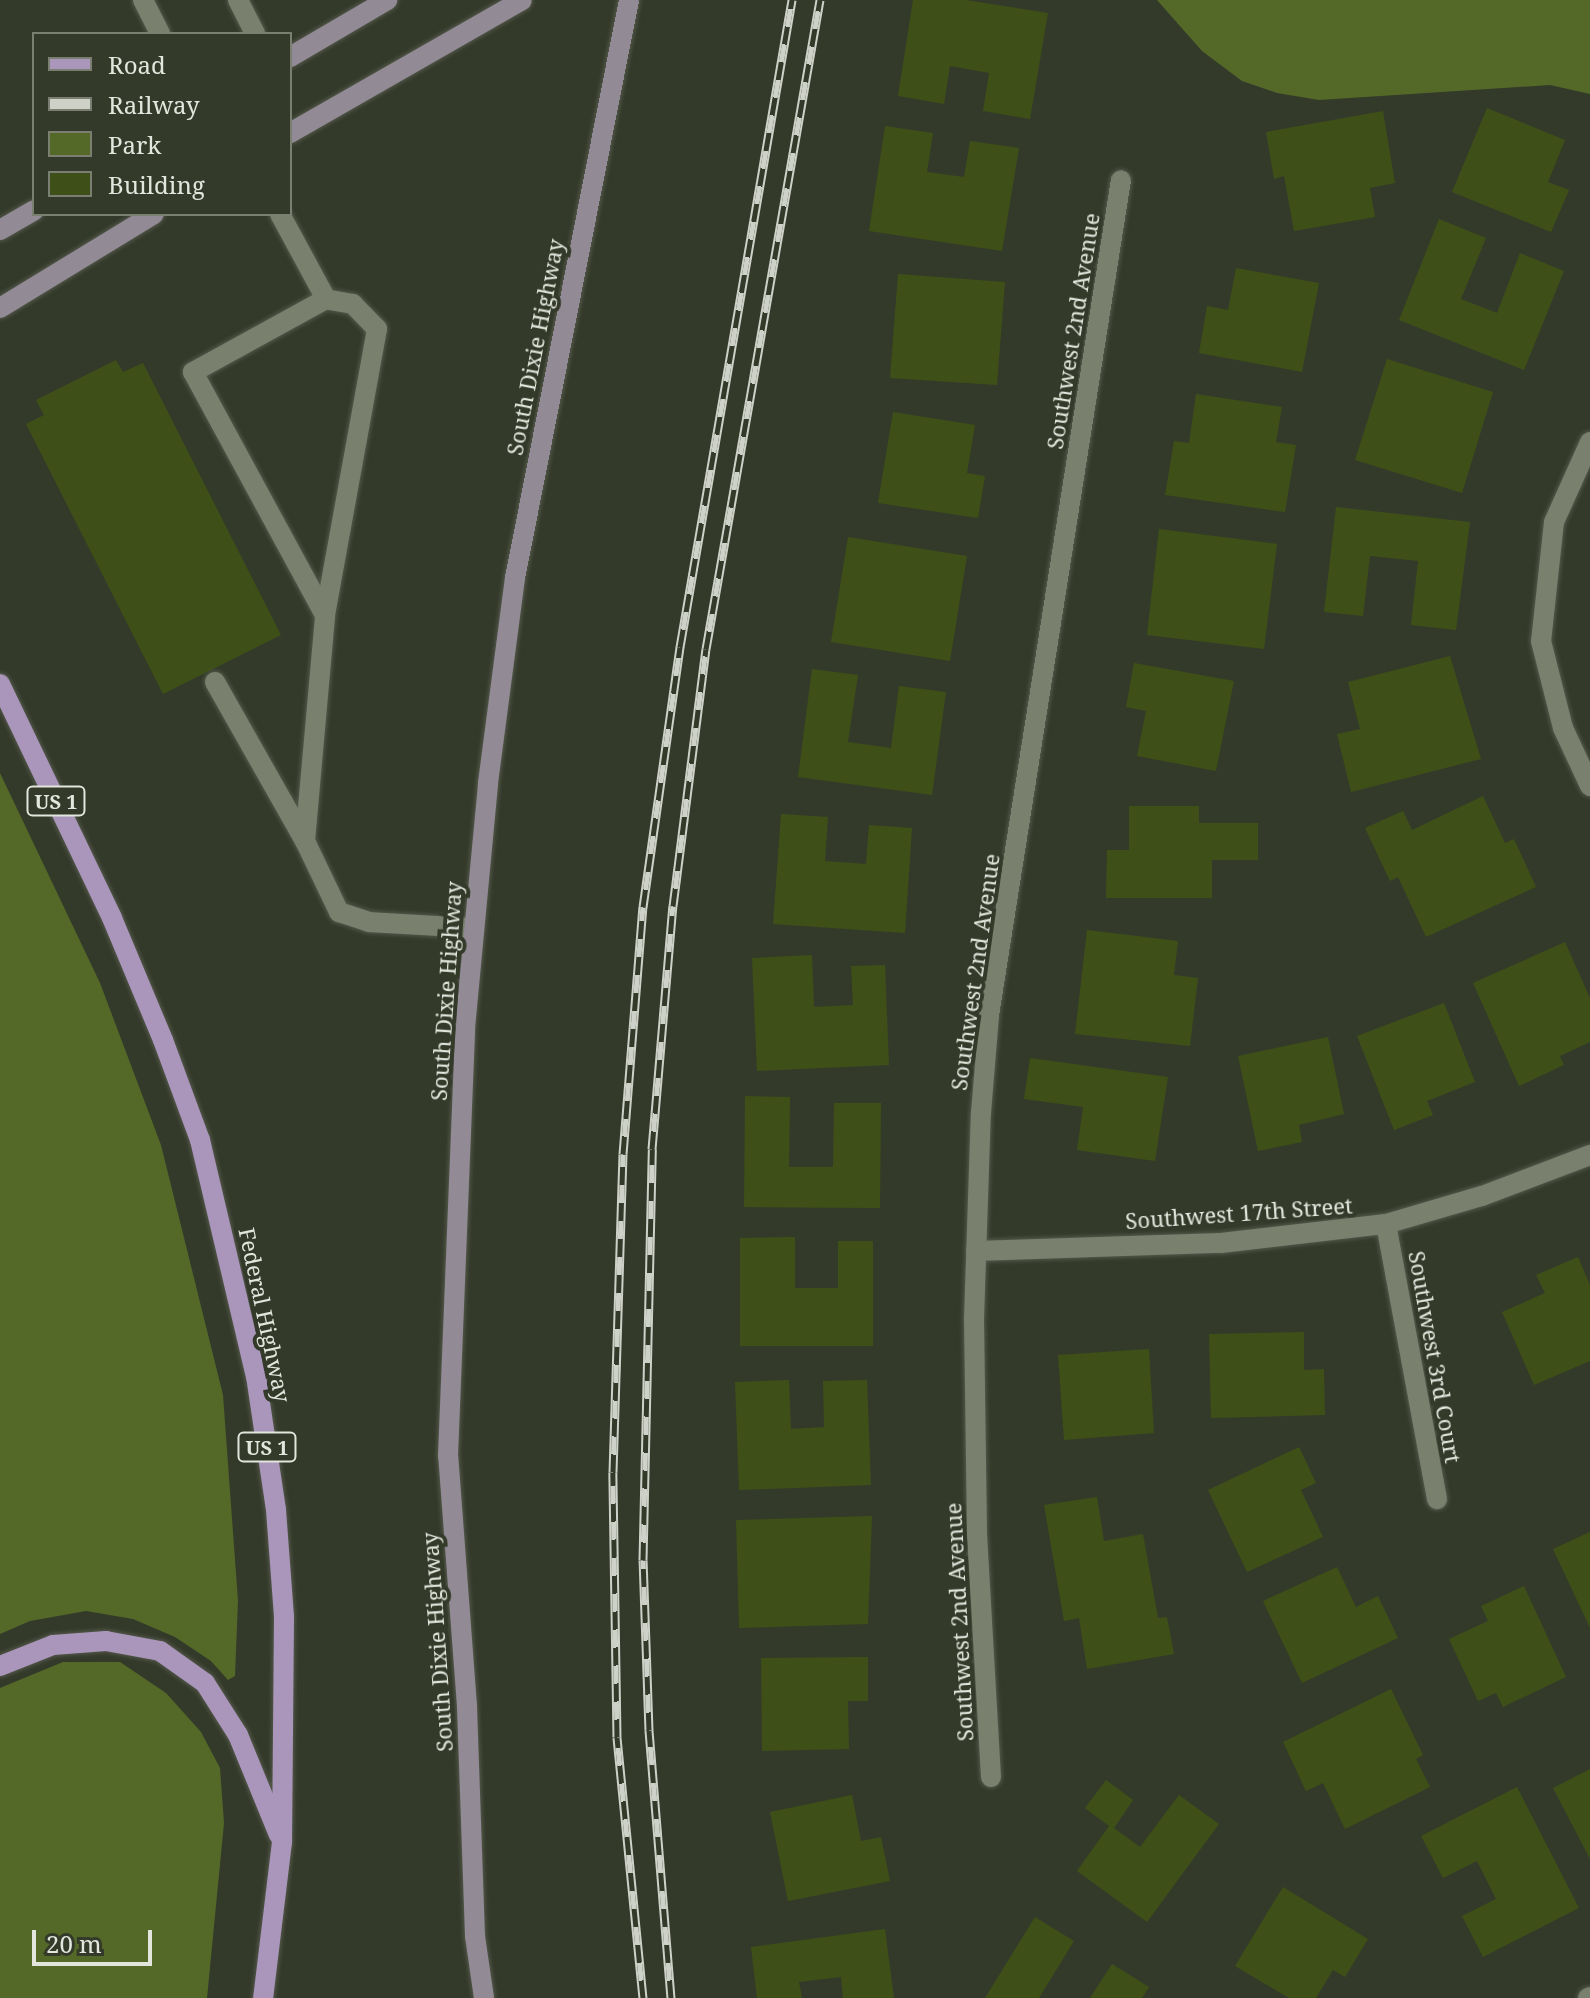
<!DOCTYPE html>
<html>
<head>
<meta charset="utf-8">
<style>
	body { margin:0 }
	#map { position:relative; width:1590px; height:1998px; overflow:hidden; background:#343a2a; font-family:"Noto Serif",serif }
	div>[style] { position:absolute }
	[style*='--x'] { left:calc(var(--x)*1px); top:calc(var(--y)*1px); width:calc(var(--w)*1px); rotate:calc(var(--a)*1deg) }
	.green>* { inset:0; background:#546928 }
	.building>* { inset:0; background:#3e5017 }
	.roads { filter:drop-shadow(0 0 2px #53584b) drop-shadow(0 0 2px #53584b) }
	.lane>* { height:20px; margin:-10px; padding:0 10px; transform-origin:10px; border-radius:10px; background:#79806e }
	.street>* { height:20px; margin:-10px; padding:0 10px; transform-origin:10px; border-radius:10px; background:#79806e }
	.secondary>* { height:20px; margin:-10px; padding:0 10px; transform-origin:10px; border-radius:10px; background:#928b95 }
	.primary>* { height:20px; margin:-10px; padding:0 10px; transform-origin:10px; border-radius:10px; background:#ab96bb }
	.rail>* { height:9px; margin-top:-4.5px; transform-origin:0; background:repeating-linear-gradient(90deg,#343a2a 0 18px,#cdd1c7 0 36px); box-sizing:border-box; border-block:2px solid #cdd1c7 }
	span { translate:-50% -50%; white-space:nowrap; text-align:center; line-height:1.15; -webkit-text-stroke:8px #343a2a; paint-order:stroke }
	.shield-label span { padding:2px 6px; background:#343a2a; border:2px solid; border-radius:6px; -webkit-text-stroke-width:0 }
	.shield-label { font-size:20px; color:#e2e6dc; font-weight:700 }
	.street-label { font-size:22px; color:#e2e6dc }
	.legend { position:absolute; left:32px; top:32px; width:260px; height:184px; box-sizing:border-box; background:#343a2a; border:2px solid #7a7f71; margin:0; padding:10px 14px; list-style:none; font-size:24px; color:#e2e6dc }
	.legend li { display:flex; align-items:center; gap:16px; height:40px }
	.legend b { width:40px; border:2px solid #7a7f71 }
	.scale { position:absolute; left:32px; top:1930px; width:120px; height:36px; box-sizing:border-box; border:4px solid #e2e6dc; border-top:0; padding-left:10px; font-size:24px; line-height:28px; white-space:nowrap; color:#e2e6dc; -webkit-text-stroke:6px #343a2a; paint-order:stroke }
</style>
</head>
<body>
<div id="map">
	<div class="green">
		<i style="clip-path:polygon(1157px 0,1590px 0,1590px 94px,1550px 85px,1319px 100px,1277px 93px,1242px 81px,1202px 51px)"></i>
		<i style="clip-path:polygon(0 773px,100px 983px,161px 1145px,223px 1395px,238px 1601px,235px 1676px,228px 1680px,211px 1661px,175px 1637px,133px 1619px,86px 1611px,30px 1621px,0 1634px)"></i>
		<i style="clip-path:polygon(63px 1662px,120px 1662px,166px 1693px,201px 1732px,220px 1768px,224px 1823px,207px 1998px,0 1998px,0 1688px)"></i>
	</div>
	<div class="building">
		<i style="clip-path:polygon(913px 0,966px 0,1048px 13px,1030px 119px,983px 111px,989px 73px,950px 66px,944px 104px,898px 96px)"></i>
		<i style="clip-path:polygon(1487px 108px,1565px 140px,1548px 182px,1569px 190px,1551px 232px,1452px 192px)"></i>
		<i style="clip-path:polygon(1383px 111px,1395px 183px,1370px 188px,1375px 217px,1294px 231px,1284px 176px,1274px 179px,1266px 132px)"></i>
		<i style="clip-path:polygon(885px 126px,933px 133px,927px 172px,964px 177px,970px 141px,1019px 148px,1002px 251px,869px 231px)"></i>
		<i style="clip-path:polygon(1439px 219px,1486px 238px,1461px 299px,1497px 313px,1520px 253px,1564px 271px,1524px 370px,1399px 320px)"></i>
		<i style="clip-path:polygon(1236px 268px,1319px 283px,1302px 372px,1199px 353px,1207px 306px,1228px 310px)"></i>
		<i style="clip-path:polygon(898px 274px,1005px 282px,997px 385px,890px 378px)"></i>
		<i style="clip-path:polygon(1387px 359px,1493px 392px,1462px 493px,1355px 460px)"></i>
		<i style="clip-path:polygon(116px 360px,123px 372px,143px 363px,281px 635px,163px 694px,26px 424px,44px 415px,36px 400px)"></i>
		<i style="clip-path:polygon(1196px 394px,1282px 407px,1276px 442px,1296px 445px,1285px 512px,1165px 495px,1174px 441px,1189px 443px)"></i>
		<i style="clip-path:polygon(893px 412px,975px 425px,967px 473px,985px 476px,978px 518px,878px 503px)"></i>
		<i style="clip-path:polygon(1336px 507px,1470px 522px,1456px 630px,1411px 625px,1418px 561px,1370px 556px,1363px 616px,1324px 612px)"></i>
		<i style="clip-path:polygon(1159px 529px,1277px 544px,1264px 649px,1147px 635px)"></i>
		<i style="clip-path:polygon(848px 537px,967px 556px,950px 661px,831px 642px)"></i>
		<i style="clip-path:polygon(1450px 656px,1481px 759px,1351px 792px,1337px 734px,1360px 729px,1348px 682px)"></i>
		<i style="clip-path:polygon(1134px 663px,1234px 681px,1216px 771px,1137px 756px,1146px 711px,1126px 707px)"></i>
		<i style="clip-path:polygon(812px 669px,858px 675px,848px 742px,891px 748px,899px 686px,946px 692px,932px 795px,798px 777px)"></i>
		<i style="clip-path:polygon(1483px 796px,1505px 843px,1514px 839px,1536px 887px,1426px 937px,1398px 877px,1390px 881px,1365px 828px,1403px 811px,1412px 830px)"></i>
		<i style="clip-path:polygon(1129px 806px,1199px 806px,1199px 823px,1258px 823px,1258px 860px,1212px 860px,1212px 898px,1106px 898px,1107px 850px,1129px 850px)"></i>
		<i style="clip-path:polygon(781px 814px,828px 817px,825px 861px,866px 864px,869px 825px,912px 828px,905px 933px,773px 924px)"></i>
		<i style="clip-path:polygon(1087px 930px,1178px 941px,1174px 975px,1198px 978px,1190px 1046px,1075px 1034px)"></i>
		<i style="clip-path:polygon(1565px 942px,1590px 998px,1590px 1042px,1560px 1056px,1564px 1065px,1519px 1086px,1473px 983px)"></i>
		<i style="clip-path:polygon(812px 955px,814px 1007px,853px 1005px,851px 966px,885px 965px,889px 1065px,757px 1071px,752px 958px)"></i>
		<i style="clip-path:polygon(1444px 1003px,1475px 1082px,1427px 1101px,1433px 1115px,1394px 1130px,1357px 1036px)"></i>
		<i style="clip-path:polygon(1328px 1037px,1344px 1114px,1299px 1125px,1302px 1142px,1258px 1151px,1238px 1056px)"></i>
		<i style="clip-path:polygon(1030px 1058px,1168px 1077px,1155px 1161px,1077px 1150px,1083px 1107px,1024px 1099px)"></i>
		<i style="clip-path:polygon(745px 1096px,790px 1097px,789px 1167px,833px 1167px,834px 1103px,881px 1103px,880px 1208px,744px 1207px)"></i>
		<i style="clip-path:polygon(795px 1237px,795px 1288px,838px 1288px,838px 1241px,873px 1241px,873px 1346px,740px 1346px,740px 1238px)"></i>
		<i style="clip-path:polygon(1578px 1257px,1590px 1285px,1590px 1361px,1534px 1385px,1502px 1312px,1545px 1293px,1536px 1275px)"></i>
		<i style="clip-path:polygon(1304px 1332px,1304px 1370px,1324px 1369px,1325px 1415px,1211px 1418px,1209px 1334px)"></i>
		<i style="clip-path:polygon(1149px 1349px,1154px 1433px,1064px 1440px,1058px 1355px)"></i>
		<i style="clip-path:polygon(789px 1380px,791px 1429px,824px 1427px,823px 1381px,867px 1380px,871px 1485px,739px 1490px,735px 1382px)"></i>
		<i style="clip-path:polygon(1299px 1447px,1316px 1483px,1301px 1490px,1323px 1537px,1247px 1572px,1208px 1490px)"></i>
		<i style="clip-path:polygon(1097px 1497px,1104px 1541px,1143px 1534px,1158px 1618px,1167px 1617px,1174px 1654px,1087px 1669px,1079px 1618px,1064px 1621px,1044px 1505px)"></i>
		<i style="clip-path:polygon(872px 1516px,868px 1624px,739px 1628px,736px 1520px)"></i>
		<i style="clip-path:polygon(1590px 1532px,1590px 1628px,1553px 1549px)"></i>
		<i style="clip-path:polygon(1337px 1567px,1356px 1607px,1378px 1596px,1398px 1638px,1302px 1683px,1263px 1601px)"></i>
		<i style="clip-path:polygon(1524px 1586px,1566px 1677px,1503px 1707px,1496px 1693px,1478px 1701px,1449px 1639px,1488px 1621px,1481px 1606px)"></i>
		<i style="clip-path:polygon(868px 1657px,868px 1701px,848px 1701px,849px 1749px,762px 1751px,761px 1658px)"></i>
		<i style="clip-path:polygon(1391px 1689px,1423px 1755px,1416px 1759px,1430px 1787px,1345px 1829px,1323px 1783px,1306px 1791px,1283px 1742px)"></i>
		<i style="clip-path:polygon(1590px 1769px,1590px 1859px,1553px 1788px)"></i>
		<i style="clip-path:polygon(1106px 1780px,1133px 1800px,1114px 1828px,1140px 1847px,1179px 1795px,1219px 1824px,1147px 1922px,1077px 1871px,1109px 1826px,1085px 1808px)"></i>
		<i style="clip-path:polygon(1517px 1787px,1579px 1908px,1483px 1957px,1462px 1916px,1496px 1899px,1477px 1861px,1443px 1878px,1421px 1836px)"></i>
		<i style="clip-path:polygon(852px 1795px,861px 1841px,881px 1837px,890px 1881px,788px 1901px,770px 1812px)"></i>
		<i style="clip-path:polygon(1283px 1887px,1368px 1939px,1345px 1977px,1333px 1970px,1316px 1998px,1289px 1998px,1235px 1966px)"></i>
		<i style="clip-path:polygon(1035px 1917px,1074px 1941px,1039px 1998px,985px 1998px)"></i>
		<i style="clip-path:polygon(885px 1929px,894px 1998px,843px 1998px,841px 1977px,799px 1982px,802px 1998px,757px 1998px,751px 1947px)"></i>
		<i style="clip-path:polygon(1112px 1964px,1149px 1987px,1142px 1998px,1090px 1998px)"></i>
	</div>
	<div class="roads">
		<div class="lane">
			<i style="--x:143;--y:0;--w:38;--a:63"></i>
			<i style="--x:238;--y:0;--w:38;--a:63"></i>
			<i style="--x:280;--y:214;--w:97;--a:61.6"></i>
			<i style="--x:326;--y:299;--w:152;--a:151.2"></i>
			<i style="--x:193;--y:372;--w:277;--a:61.5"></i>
			<i style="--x:325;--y:615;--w:291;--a:-79.7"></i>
			<i style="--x:377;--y:329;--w:35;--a:-134"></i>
			<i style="--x:353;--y:304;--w:27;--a:-170"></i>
			<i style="--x:215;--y:682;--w:183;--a:60.5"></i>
			<i style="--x:305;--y:841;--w:227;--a:-84.9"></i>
			<i style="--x:305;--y:841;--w:79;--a:64.4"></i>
			<i style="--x:339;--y:912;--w:32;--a:18"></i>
			<i style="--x:369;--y:922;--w:105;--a:3.3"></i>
		</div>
		<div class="street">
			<i style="--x:1590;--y:442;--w:88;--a:114.2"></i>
			<i style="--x:1554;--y:522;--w:120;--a:96.2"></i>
			<i style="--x:1541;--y:641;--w:90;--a:75.8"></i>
			<i style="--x:1563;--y:728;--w:64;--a:65"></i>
			<i style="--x:1386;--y:1224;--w:280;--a:79.5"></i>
			<i style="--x:976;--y:1251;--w:245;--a:-1.9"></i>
			<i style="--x:1221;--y:1243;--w:166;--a:-6.6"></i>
			<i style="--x:1386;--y:1224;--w:100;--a:-16.3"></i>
			<i style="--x:1482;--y:1196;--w:116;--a:-20.8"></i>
			<i style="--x:991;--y:1777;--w:244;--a:-93.3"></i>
			<i style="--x:977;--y:1533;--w:214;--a:-90.8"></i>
			<i style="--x:974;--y:1319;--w:206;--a:-88.1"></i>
			<i style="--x:981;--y:1113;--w:98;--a:-85.3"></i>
			<i style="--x:989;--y:1015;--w:845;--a:-81.02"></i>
			<i style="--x:1588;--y:1998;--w:2;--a:-27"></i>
		</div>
		<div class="secondary">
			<i style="--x:290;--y:57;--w:113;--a:-30.4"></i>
			<i style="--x:290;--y:133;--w:267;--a:-29.8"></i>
			<i style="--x:0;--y:230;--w:39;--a:-30"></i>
			<i style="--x:0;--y:308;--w:180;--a:-31.4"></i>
			<i style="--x:484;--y:1998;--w:63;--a:-98.3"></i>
			<i style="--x:475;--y:1936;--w:230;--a:-92"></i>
			<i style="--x:467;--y:1706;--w:251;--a:-94.3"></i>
			<i style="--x:448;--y:1456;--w:428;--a:-87.7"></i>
			<i style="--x:465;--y:1028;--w:246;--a:-84.6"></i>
			<i style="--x:488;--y:783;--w:207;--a:-82.5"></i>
			<i style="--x:515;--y:578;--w:589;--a:-78.84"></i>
		</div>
		<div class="primary">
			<i style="--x:0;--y:684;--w:259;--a:64.4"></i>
			<i style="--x:112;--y:918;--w:132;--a:67.3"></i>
			<i style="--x:163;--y:1040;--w:107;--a:69.7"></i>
			<i style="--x:200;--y:1140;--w:243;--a:76.7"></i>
			<i style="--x:256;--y:1376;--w:135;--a:81.5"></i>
			<i style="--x:276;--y:1510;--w:107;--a:85.7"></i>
			<i style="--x:284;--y:1617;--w:225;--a:90.5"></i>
			<i style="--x:282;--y:1842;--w:157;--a:96.9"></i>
			<i style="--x:0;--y:1666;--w:57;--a:-21.6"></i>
			<i style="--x:53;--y:1645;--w:53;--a:-4.3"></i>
			<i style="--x:106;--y:1641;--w:55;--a:10.5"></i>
			<i style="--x:160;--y:1651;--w:55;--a:35.4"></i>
			<i style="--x:205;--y:1683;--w:62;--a:57.6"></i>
			<i style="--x:238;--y:1735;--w:108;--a:67.7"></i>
		</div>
	</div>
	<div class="rail">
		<i style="--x:643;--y:1998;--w:262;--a:-95.7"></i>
		<i style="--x:617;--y:1737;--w:265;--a:-90.9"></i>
		<i style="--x:613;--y:1472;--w:318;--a:-88.2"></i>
		<i style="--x:623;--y:1154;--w:248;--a:-85.4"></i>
		<i style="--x:643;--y:907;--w:263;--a:-81.9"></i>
		<i style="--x:680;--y:647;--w:657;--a:-80.18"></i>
		<i style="--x:671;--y:1998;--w:269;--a:-94.7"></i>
		<i style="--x:649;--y:1730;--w:170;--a:-92"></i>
		<i style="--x:643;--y:1560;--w:411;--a:-88.7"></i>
		<i style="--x:652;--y:1149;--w:244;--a:-85.1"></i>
		<i style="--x:673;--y:906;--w:259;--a:-82.7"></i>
		<i style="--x:706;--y:649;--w:659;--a:-80.04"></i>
	</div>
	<div class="shield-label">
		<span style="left:56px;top:801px">US 1</span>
		<span style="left:267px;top:1447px">US 1</span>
	</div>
	<div class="street-label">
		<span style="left:1073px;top:331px;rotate:-81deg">Southwest 2nd Avenue</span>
		<span style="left:535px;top:347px;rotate:-79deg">South Dixie Highway</span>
		<span style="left:975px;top:972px;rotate:-82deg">Southwest 2nd Avenue</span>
		<span style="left:446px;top:991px;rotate:-86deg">South Dixie Highway</span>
		<span style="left:1239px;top:1213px;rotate:-4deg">Southwest 17th Street</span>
		<span style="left:265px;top:1315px;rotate:78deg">Federal Highway</span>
		<span style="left:1435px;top:1357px;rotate:80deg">Southwest 3rd Court</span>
		<span style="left:959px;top:1622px;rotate:-93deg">Southwest 2nd Avenue</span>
		<span style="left:437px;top:1642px;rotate:-94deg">South Dixie Highway</span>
	</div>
	<ul class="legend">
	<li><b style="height:10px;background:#ab96bb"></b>Road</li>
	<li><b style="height:10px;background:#cdd1c7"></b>Railway</li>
	<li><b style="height:22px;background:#546928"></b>Park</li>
	<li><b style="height:22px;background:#3e5017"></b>Building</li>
	</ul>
	<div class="scale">20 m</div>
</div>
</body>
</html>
